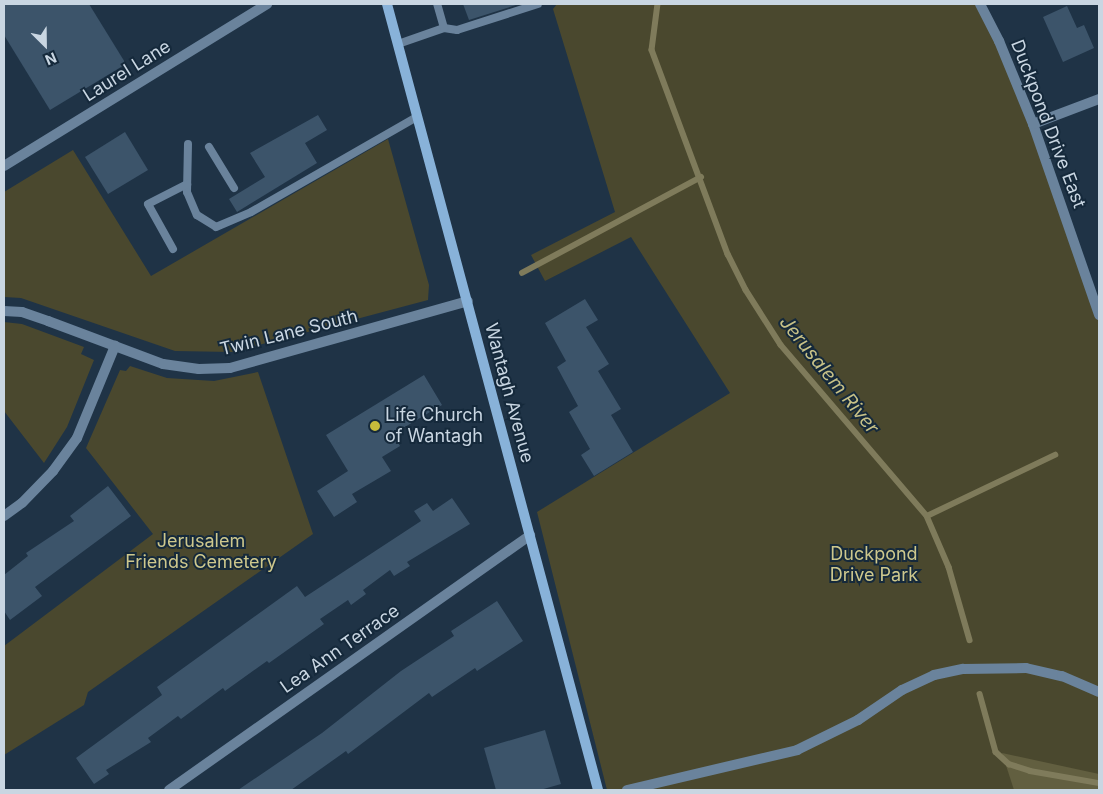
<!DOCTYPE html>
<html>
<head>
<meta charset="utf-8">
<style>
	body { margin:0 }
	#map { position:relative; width:1103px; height:794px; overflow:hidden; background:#1f3346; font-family:Inter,sans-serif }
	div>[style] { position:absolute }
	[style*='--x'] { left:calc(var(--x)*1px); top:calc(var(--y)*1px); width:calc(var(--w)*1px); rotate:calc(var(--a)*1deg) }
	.green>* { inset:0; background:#4a482e }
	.forest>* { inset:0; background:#625f40 }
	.stream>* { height:5.5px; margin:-2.75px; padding:0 2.75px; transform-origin:2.75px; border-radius:2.75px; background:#7f7b5b }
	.building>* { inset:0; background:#3c546a }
	.lane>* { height:8px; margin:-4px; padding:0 4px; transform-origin:4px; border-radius:4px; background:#6a839c }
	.street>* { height:10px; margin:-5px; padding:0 5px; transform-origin:5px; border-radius:5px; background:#6a839c }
	.secondary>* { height:10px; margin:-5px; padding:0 5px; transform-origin:5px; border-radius:5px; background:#88b2d9 }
	.dots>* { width:14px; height:14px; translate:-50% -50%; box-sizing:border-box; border:2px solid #15293b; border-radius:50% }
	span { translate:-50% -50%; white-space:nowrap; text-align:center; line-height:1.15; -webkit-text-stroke:4px #15293b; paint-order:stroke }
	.street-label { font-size:18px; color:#c9d6e2 }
	.poi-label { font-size:18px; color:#c9d6e2 }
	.left { translate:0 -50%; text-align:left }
	.park-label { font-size:18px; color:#cec88d }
	.water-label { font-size:19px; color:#c7c187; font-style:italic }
	.frame { position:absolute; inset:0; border:5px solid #c9d6e2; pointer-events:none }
	.north { position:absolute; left:20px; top:20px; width:50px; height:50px; -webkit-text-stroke:4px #15293b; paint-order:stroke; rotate:157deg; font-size:14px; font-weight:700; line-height:20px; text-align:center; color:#c9d6e2 }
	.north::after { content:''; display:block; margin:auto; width:18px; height:22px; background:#c9d6e2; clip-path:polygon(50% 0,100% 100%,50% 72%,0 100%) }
</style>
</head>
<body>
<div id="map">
	<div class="green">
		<i style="clip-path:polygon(557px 4px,976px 4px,997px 43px,1029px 126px,1099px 322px,1099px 790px,607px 790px,537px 512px,730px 393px,631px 237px,545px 281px,531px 255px,615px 212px,553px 9px)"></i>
		<i style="clip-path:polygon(388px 139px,429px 285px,428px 300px,232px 352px,175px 351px,21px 298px,4px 297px,4px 192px,73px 150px,151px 276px)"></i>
		<i style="clip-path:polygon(4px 322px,22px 324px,84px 347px,81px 354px,94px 360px,67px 427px,44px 463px,4px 411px)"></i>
		<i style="clip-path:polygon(130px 366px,167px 378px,214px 381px,258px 372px,313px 534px,88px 692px,84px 705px,4px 755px,4px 646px,153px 534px,86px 448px,120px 370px,126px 371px)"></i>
	</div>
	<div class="forest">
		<i style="clip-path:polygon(1002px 753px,1099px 774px,1099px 790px,1014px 790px)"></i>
	</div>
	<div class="stream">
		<i style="--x:658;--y:4;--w:46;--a:97.4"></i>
		<i style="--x:652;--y:50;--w:218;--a:69.6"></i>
		<i style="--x:728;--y:254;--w:40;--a:63.4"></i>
		<i style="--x:746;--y:290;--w:65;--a:57.5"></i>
		<i style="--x:781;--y:345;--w:225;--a:49.5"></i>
		<i style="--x:927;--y:516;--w:56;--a:66.7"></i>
		<i style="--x:949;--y:567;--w:76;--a:74"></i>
		<i style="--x:522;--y:273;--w:203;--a:-28.2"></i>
		<i style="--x:927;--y:516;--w:142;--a:-25.5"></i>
		<i style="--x:980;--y:694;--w:60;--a:74.6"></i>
		<i style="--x:996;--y:752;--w:18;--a:43"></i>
		<i style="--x:1009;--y:764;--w:22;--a:18"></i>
		<i style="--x:1030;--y:771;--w:70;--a:9.9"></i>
	</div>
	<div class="building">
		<i style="clip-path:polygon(4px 4px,89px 4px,126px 64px,50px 110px,4px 35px)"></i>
		<i style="clip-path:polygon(463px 4px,516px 4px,516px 5px,469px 20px)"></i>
		<i style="clip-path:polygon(1067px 6px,1077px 28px,1084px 25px,1094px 48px,1063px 62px,1043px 17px)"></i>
		<i style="clip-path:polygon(318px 115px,327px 130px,305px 143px,317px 163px,237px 212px,229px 199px,265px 177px,250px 153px)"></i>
		<i style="clip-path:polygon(125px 132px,148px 170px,108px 194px,85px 157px)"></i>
		<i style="clip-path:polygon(585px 299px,598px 320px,586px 327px,609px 364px,598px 371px,621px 409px,611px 415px,633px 452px,594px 476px,581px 455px,590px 449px,569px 412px,578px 406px,557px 367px,566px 361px,545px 323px)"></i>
		<i style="clip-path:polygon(424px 375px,442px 405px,393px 434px,400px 446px,382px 457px,391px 471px,352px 494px,357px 502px,334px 517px,317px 491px,348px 471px,326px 435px)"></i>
		<i style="clip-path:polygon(108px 486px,131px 516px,35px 587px,42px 596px,10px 620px,4px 611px,4px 575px,28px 556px,26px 553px,74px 521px,70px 516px)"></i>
		<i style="clip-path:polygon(452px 498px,470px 524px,407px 562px,410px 566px,394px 576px,390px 570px,363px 590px,366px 594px,351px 605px,348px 600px,320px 619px,324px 624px,269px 663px,267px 661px,225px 691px,223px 688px,181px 719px,178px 716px,148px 738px,151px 742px,106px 770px,109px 774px,94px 784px,76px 758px,162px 695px,157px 687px,297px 586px,305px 597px,421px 521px,414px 511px,427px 503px,433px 511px)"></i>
		<i style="clip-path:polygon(497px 601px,523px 641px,477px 671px,475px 668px,432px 697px,429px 693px,348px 754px,346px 751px,291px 790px,238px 790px,322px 733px,401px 671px,454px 636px,451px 631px)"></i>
		<i style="clip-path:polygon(545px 730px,561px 784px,540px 790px,496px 790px,484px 748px)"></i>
	</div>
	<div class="lane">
		<i style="--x:444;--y:28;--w:13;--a:9"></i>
		<i style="--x:457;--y:30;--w:85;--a:-17.8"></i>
		<i style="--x:398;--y:44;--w:49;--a:-19.2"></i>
		<i style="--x:444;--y:28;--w:25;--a:-106"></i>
		<i style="--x:188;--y:144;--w:48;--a:91.2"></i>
		<i style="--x:187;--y:192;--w:25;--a:67"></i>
		<i style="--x:197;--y:215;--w:22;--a:32"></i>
		<i style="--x:216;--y:227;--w:38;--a:-23"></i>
		<i style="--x:251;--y:212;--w:191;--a:-29.8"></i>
		<i style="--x:209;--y:147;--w:48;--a:58.6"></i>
		<i style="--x:173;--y:249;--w:51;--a:-119.1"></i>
		<i style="--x:148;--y:204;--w:44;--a:-27.1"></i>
	</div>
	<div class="street">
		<i style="--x:980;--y:4;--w:42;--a:62.8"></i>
		<i style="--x:999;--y:41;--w:90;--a:67.7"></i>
		<i style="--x:1033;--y:124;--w:202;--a:70.9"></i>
		<i style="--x:1033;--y:124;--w:71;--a:-20.7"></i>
		<i style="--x:4;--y:166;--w:309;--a:-31.6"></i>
		<i style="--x:4;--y:311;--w:18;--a:3"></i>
		<i style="--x:22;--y:312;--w:28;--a:19"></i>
		<i style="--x:48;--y:321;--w:123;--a:20.5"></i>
		<i style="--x:163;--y:364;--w:36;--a:8"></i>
		<i style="--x:199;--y:369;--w:31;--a:-2"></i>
		<i style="--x:230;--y:368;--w:247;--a:-15.7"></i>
		<i style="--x:4;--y:516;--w:22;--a:-36"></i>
		<i style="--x:22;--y:503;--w:45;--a:-45.9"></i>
		<i style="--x:53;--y:471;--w:41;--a:-54"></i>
		<i style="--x:77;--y:438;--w:100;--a:-67.6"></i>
		<i style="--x:169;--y:790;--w:442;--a:-35.2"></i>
		<i style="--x:627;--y:790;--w:175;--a:-13.2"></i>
		<i style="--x:797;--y:750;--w:68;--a:-26.2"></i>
		<i style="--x:858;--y:720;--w:53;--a:-34.3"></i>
		<i style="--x:902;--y:690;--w:35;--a:-25"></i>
		<i style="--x:934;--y:675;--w:30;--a:-12"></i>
		<i style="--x:963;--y:669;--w:63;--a:-0.9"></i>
		<i style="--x:1026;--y:668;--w:37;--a:13"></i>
		<i style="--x:1062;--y:676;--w:40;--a:23.4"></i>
	</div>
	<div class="secondary">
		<i style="--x:387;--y:4;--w:814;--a:74.97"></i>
	</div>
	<div class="dots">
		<i style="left:375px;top:426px;background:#c8bb3b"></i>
	</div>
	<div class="street-label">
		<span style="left:127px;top:71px;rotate:-32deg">Laurel Lane</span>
		<span style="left:1048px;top:124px;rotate:69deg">Duckpond Drive East</span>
		<span style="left:289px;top:333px;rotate:-14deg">Twin Lane South</span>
		<span style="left:509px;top:393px;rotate:75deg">Wantagh Avenue</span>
		<span style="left:340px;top:649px;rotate:-35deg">Lea Ann Terrace</span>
	</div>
	<div class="poi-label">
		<span class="left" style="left:385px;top:426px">Life Church<br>of Wantagh</span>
	</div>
	<div class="park-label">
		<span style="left:201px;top:552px">Jerusalem<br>Friends Cemetery</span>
		<span style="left:874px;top:565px">Duckpond<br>Drive Park</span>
	</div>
	<div class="water-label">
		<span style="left:829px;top:375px;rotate:51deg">Jerusalem River</span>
	</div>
	<div class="frame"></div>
	<div class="north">N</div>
</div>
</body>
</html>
